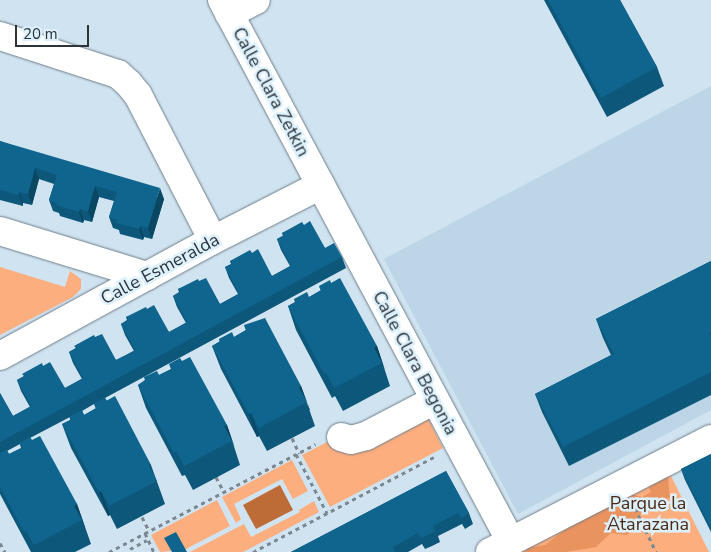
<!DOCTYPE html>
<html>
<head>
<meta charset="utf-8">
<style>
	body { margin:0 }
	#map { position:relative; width:711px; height:552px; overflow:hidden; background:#d0e3f0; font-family:"Nunito Sans",sans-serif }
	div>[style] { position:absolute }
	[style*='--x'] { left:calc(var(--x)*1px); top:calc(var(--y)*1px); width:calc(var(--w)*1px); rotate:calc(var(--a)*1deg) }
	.built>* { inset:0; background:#bcd6e7 }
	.green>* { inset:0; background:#fdae7f }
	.forest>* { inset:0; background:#e9935f }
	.water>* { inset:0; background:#bd6b37 }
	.path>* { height:3px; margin-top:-1.5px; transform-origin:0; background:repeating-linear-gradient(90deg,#7c8891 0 4px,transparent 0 8px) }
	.roads { filter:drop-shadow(0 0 1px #6d7e8a) drop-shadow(0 0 1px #6d7e8a) }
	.minor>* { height:28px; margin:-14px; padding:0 14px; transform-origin:14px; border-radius:14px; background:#fff }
	.wall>* { inset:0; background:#0d577a }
	.shaded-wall>* { inset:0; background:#0a4763 }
	.building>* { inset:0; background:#0f658e }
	span { translate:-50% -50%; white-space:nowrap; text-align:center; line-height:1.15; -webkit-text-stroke:5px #ddf1fd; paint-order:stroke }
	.street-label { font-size:18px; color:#2d3439 }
	.park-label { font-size:18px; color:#4c2913 }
	.scale { position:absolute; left:15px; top:25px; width:74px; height:22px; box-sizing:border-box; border:2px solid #2d3439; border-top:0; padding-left:6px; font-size:15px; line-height:18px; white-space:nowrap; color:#2d3439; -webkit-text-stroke:4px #ddf1fd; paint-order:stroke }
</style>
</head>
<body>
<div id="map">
	<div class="built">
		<i style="clip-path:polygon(711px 86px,711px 410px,518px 514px,384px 259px)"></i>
	</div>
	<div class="green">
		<i style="clip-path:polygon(0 267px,65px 287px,70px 271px,81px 279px,81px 289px,73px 297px,0 335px)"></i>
		<i style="clip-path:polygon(427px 416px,443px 448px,330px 507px,302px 455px,329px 441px)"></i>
		<i style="clip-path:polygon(292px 460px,308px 491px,293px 499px,282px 479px,234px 504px,241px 519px,236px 523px,222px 497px)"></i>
		<i style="clip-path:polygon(664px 462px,709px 552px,490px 552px)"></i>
		<i style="clip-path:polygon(217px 500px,230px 526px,184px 550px,160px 552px,151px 535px)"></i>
		<i style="clip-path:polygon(314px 501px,319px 512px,243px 552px,190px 552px,244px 524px,251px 537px,300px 512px,299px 510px)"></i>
	</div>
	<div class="forest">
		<i style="clip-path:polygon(663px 476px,668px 477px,670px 498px,647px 502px,641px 513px,638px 523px,627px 535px,611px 533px,596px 547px,566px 552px,524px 552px,529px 548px,545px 545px,583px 516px,623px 492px,642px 497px,651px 492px,648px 486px)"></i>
	</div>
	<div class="water">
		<i style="clip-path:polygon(280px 485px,293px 510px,256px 529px,243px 505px)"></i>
	</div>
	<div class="path">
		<i style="--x:292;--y:438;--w:17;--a:65"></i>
		<i style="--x:296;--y:454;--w:67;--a:62.3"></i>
		<i style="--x:216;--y:477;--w:17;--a:62"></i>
		<i style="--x:635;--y:508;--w:49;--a:64.5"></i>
		<i style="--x:142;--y:517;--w:16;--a:63"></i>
		<i style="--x:145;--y:533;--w:21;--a:65"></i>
		<i style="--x:0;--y:543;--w:10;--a:61"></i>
		<i style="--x:130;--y:549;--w:19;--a:-28"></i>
		<i style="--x:109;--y:552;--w:233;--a:-27.6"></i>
		<i style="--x:253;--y:552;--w:207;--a:-27.7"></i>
	</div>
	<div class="roads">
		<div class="minor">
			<i style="--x:222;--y:0;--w:614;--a:61.93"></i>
			<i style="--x:229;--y:14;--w:30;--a:-27"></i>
			<i style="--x:0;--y:36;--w:124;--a:17.9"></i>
			<i style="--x:118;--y:74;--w:15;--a:42"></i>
			<i style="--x:129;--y:84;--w:14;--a:51"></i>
			<i style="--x:138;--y:95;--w:163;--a:62.7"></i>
			<i style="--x:0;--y:231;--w:154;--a:17"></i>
			<i style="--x:0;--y:356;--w:243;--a:-28.6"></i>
			<i style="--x:213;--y:240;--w:121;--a:-27"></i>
			<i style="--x:341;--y:437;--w:10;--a:17"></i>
			<i style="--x:351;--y:440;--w:16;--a:-15"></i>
			<i style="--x:366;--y:436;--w:78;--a:-27.6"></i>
			<i style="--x:490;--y:552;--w:248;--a:-27.1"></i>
		</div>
	</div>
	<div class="wall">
		<i style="clip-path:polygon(544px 0,620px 0,657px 67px,664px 86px,607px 117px)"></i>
		<i style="clip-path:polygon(0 141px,164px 199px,152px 239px,144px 237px,143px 240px,120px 234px,119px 230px,113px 228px,109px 217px,114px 201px,99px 197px,92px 222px,84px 220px,83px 223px,60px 216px,59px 213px,53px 211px,49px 200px,54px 184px,39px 179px,32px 205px,23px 203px,23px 206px,0 200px)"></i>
		<i style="clip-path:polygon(evenodd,304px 225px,325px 248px,342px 257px,346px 268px,105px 398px,151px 465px,165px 504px,117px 529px,110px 515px,108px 516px,71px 448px,62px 424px,70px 420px,70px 417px,30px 438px,77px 504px,91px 544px,75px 552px,31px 552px,0 494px,0 393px,13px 416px,30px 407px,21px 391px,17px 380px,43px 366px,65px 388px,82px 379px,73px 363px,69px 352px,95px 337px,116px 360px,134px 351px,125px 335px,121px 324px,127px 320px,126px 317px,147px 309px,169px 332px,186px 323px,177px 307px,173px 296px,179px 292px,178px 289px,199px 281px,220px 304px,238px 294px,229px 278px,225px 267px,231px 264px,230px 261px,252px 253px,272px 276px,290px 266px,281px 250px,277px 239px,283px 236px,282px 233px,304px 225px,94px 404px,96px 409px,84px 415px,82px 411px,94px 404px,304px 225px,20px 444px,21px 448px,9px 454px,7px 451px,20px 444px)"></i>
		<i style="clip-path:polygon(711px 261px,711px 395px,569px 466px,542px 412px,535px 394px,611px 355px,603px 338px,596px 319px)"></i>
		<i style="clip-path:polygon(319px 286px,377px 346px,390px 386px,343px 411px,335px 396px,332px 398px,296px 330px,288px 306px,295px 302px,294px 299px,309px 297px,321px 291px)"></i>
		<i style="clip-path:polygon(244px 325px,301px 386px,315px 426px,267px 451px,259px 436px,257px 437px,221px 369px,212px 346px,220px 342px,219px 339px,234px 337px,246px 330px)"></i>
		<i style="clip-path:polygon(169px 364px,227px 425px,240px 465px,193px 490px,185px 475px,182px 476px,146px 408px,138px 385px,145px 380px,144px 377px,159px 375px,171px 369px)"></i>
		<i style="clip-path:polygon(711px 454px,711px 532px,685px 480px,681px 469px)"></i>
		<i style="clip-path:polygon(446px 471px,469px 513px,473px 524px,465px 529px,462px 524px,438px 536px,440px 542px,432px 546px,425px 549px,422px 544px,408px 552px,291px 552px)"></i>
	</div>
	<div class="shaded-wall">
		<i style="clip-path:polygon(35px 168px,39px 179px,32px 205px,28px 194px)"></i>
		<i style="clip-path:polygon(95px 186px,99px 197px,92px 222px,88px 211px)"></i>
		<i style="clip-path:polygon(160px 188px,164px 199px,152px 239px,148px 228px)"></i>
		<i style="clip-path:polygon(19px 192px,23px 203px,23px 206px,19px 195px)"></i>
		<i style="clip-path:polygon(80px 209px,84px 220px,83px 223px,79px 212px)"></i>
		<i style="clip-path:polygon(140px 226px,144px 237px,143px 240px,139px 229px)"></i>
		<i style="clip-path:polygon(377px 346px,385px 370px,382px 363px,374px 348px)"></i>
		<i style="clip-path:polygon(301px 386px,310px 410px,309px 410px,307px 402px,299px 388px)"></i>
		<i style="clip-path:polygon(251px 413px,259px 436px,257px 437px,249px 414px)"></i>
		<i style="clip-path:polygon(227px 425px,235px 448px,232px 441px,224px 426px)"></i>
		<i style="clip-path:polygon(101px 491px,110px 515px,108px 516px,99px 492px)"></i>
		<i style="clip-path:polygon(77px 504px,85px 527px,85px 528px,82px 520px,74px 506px)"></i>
	</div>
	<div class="building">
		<i style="clip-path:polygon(548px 0,620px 0,657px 67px,601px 98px)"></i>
		<i style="clip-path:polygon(0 141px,160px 188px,148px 228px,140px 226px,139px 229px,116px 223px,117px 220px,109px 217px,117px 192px,95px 186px,88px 211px,80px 209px,79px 212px,56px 205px,57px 203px,49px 200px,57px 175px,35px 168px,28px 194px,19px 192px,19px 195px,0 190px)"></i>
		<i style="clip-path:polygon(310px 221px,325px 248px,334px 243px,342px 257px,0 442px,0 393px,13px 416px,31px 406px,17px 380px,24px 376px,22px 374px,42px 363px,43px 366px,50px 362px,65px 388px,83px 378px,69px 352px,76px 348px,74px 346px,94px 335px,95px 337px,102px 334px,116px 360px,126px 355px,135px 350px,121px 324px,128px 320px,126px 317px,146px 307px,147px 309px,154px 305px,169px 332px,187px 322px,173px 296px,180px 292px,178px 289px,198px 279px,199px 281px,206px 278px,220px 304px,239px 294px,225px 267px,232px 264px,230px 261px,250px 250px,252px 253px,258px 249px,272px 276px,291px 266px,277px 239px,284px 235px,282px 233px,302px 222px,304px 225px)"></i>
		<i style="clip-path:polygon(711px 261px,711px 332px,709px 333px,711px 337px,711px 372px,563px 447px,535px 394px,614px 354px,596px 319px)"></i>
		<i style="clip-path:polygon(340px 278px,377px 346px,374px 348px,382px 363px,334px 388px,326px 373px,324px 374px,288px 306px,296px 302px,294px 299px,307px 292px,309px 297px,321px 290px,319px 286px,330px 280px,331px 283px)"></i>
		<i style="clip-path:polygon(265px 318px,301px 386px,299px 388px,307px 402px,259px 428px,251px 413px,249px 414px,212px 346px,220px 341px,219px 339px,232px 332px,234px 337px,246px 330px,244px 325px)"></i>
		<i style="clip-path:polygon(190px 357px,227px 425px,224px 426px,232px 441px,184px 466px,176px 451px,174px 453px,138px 385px,146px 380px,144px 377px,157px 371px,159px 375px,172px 369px,169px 364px,180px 358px,182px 361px)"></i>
		<i style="clip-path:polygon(115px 396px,151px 465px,149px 466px,157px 481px,109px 506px,101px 491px,99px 492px,62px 424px,71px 420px,69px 417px,82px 410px,84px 415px,96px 408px,94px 403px,105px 398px,106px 401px)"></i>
		<i style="clip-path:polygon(40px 436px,77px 504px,74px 506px,82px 520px,34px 545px,26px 531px,24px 532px,0 487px,0 453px,7px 450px,9px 454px,22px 448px,19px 443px,30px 437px,32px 440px)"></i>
		<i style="clip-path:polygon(711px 454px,711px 529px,681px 469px)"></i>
		<i style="clip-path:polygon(446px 471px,469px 513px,461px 518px,458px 513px,433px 526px,435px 531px,428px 535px,421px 538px,418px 533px,393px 547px,395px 552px,291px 552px)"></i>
		<i style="clip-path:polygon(176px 532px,187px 552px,172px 552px,164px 538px)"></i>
	</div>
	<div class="street-label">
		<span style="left:271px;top:92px;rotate:62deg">Calle Clara Zetkin</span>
		<span style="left:160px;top:269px;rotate:-28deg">Calle Esmeralda</span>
		<span style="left:415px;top:363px;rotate:62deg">Calle Clara Begonia</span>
	</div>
	<div class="park-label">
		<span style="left:648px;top:514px">Parque la<br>Atarazana</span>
	</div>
	<div class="scale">20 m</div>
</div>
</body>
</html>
